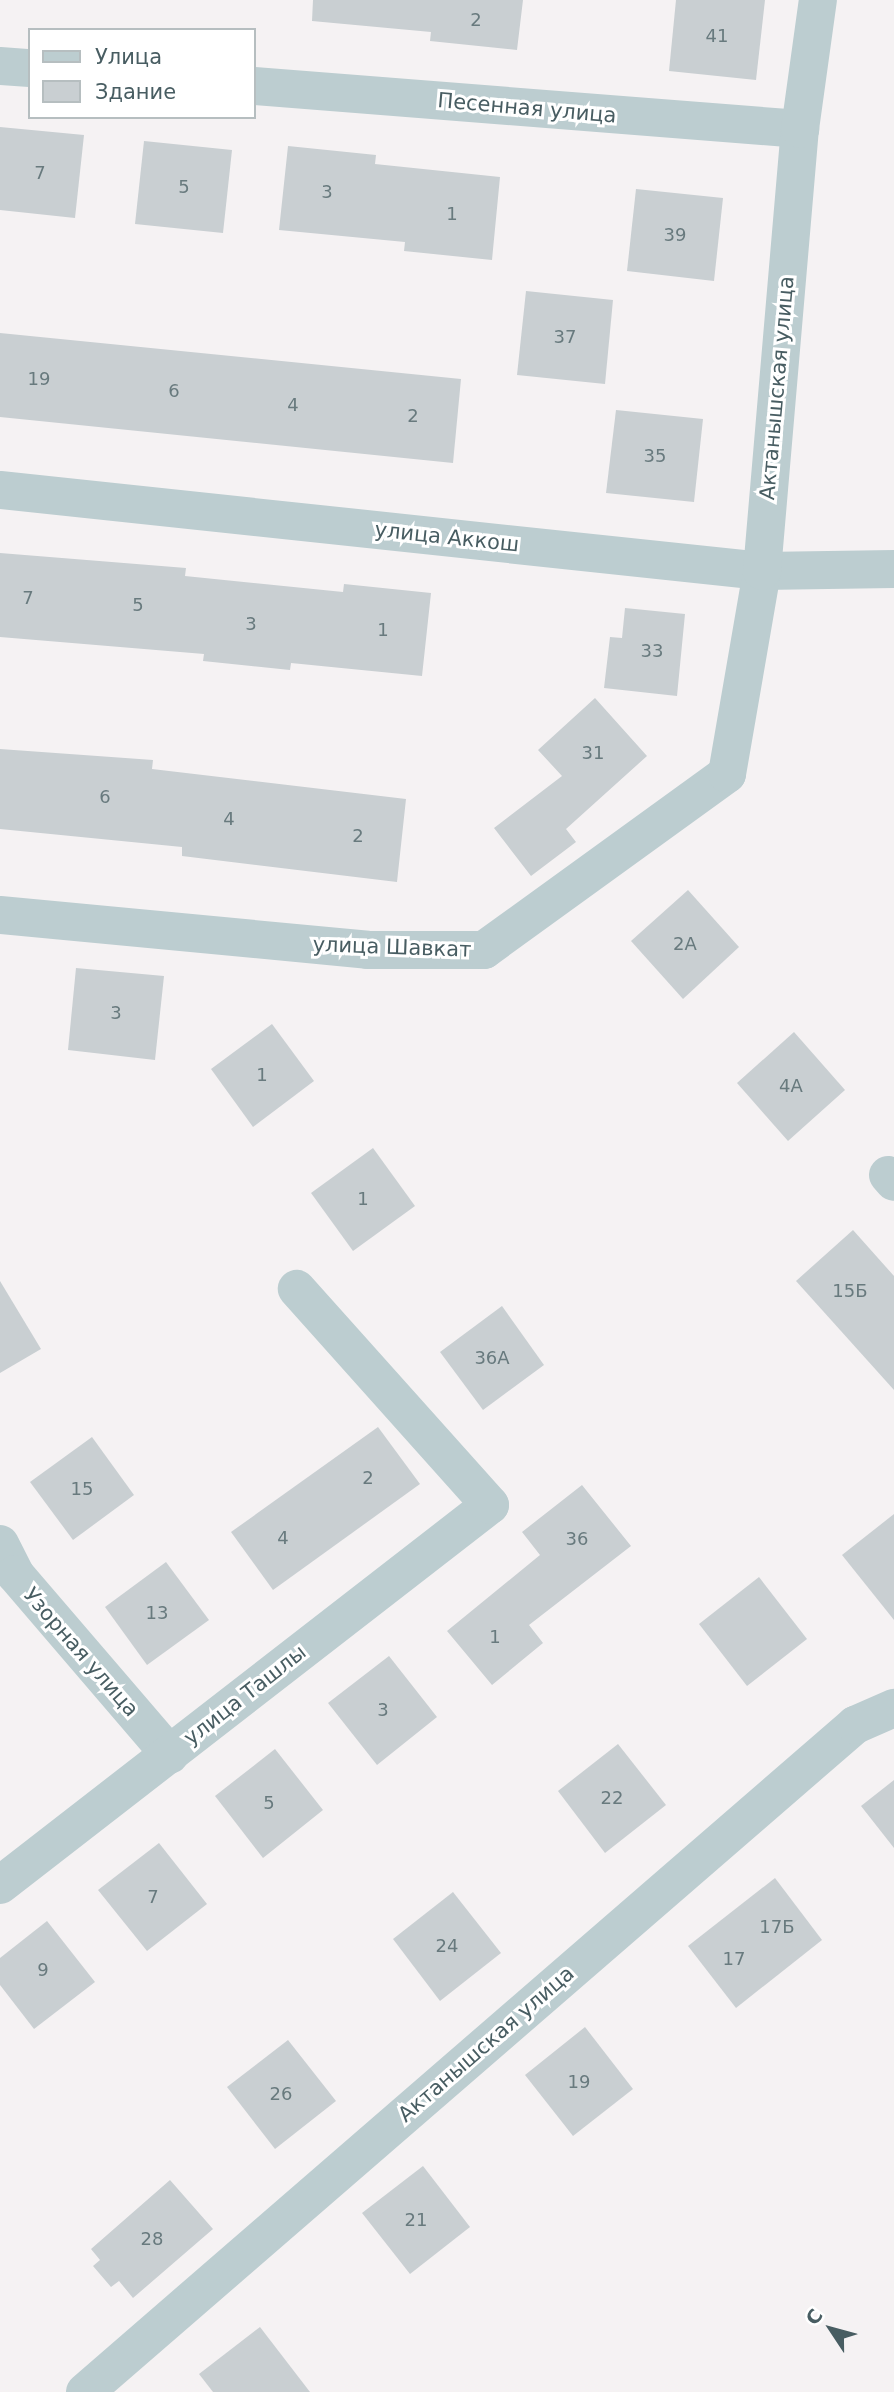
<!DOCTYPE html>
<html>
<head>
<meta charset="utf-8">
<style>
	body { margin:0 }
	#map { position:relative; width:894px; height:2392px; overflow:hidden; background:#f5f2f3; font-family:"DejaVu Sans",sans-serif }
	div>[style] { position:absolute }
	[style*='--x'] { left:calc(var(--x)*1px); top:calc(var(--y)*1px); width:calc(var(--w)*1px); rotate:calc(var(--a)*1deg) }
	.building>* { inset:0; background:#c9cfd2 }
	.minor>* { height:38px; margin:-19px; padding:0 19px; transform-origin:19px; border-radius:19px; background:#bccdd0 }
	span { translate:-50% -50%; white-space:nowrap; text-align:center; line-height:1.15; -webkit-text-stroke:6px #fff; paint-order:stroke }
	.number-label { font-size:18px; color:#687a7e }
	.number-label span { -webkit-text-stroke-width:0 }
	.street-label { font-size:21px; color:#485d62 }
	.legend { position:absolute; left:28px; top:28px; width:228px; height:91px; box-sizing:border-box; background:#fff; border:2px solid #b6bec0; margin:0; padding:9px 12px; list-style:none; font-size:21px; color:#485d62 }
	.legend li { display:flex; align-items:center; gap:14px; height:35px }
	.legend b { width:35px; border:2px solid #b6bec0 }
	.north { position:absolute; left:796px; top:2294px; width:70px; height:70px; -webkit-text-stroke:5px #fff; paint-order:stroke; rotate:306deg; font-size:19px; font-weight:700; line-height:28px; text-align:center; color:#485d62 }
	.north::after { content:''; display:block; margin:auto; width:24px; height:32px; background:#485d62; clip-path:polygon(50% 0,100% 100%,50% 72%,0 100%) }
</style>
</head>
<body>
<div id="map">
	<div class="building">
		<i style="clip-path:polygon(313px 0,523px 0,517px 50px,430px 41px,431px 32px,312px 21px)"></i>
		<i style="clip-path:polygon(676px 0,765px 0,756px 80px,669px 71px)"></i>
		<i style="clip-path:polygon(0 127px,84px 135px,75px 218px,0 210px)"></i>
		<i style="clip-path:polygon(144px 141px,232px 150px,223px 233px,135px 224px)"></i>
		<i style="clip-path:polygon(288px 146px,376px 155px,375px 164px,500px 177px,492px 260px,404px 251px,405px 242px,279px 230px)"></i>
		<i style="clip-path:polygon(636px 189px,723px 198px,714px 281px,627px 271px)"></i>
		<i style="clip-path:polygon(526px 291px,613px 300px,605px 384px,517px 375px)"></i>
		<i style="clip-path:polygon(0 333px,461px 379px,453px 463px,0 417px)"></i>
		<i style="clip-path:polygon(616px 410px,703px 419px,694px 502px,606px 493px)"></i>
		<i style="clip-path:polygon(0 553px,186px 568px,185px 576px,343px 592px,344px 584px,431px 593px,422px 676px,291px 663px,290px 670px,203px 661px,204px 654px,0 637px)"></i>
		<i style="clip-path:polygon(625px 608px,685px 614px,677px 696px,604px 688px,610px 637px,622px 638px)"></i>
		<i style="clip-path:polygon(595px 698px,647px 756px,566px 829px,576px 842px,531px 876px,494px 828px,562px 776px,538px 750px)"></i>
		<i style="clip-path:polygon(0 749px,153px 760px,152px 769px,406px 799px,397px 882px,182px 856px,182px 847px,0 829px)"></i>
		<i style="clip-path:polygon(688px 890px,739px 947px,683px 999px,631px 941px)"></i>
		<i style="clip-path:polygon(76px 968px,164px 976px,155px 1060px,68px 1050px)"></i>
		<i style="clip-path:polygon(272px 1024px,314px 1081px,253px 1127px,211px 1069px)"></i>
		<i style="clip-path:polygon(794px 1032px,845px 1090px,788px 1141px,737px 1083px)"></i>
		<i style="clip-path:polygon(373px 1148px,415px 1206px,353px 1251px,311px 1193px)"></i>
		<i style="clip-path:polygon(853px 1230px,894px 1276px,894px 1390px,796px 1281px)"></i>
		<i style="clip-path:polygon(0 1281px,41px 1349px,0 1373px)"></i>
		<i style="clip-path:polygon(502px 1306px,544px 1365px,483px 1410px,440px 1352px)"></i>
		<i style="clip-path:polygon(378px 1427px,420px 1484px,273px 1590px,231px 1532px)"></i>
		<i style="clip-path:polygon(92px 1437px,134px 1495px,73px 1540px,30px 1482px)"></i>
		<i style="clip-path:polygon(582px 1485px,631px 1546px,529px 1625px,543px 1643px,492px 1685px,447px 1631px,540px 1555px,522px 1532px)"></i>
		<i style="clip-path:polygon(894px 1514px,894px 1620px,842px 1555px)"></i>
		<i style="clip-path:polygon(166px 1562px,209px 1620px,147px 1665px,105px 1607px)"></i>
		<i style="clip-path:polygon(759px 1577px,807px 1639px,747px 1686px,699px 1624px)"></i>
		<i style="clip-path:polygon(389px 1656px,437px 1717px,377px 1765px,328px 1703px)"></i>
		<i style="clip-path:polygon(618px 1744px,666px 1805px,605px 1853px,558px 1791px)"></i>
		<i style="clip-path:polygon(275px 1749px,323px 1810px,263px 1858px,215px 1796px)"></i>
		<i style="clip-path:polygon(894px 1780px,894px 1848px,861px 1806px)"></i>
		<i style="clip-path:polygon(159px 1843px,207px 1904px,147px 1951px,98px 1890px)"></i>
		<i style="clip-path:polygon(775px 1878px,822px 1940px,736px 2008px,688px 1946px)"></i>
		<i style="clip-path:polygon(453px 1892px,501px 1953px,440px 2001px,393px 1939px)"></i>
		<i style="clip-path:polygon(47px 1921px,95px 1982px,34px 2029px,0 1985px,0 1958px)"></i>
		<i style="clip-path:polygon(585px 2027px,633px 2089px,573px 2136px,525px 2075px)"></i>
		<i style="clip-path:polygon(288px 2040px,336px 2101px,275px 2149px,227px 2087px)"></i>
		<i style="clip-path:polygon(423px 2166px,470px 2227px,410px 2274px,362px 2213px)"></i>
		<i style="clip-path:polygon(170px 2180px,213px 2229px,133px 2298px,119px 2281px,111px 2287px,93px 2266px,100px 2260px,91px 2249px)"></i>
		<i style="clip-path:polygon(260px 2327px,310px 2392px,213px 2392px,199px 2374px)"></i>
	</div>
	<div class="minor">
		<i style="--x:0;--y:66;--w:30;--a:4"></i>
		<i style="--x:254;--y:86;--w:548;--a:4.5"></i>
		<i style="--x:0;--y:490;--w:766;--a:6.07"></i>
		<i style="--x:762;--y:571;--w:132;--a:-0.9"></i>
		<i style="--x:0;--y:915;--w:369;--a:5.4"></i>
		<i style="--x:367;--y:950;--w:117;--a:0"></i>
		<i style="--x:484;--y:950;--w:300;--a:-35.9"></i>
		<i style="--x:727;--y:774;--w:206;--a:-80.2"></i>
		<i style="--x:762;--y:571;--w:444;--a:-85.1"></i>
		<i style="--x:800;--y:129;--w:130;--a:-82.1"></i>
		<i style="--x:888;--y:1175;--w:9;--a:49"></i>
		<i style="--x:0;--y:1544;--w:34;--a:63"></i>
		<i style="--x:15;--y:1574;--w:238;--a:49.4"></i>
		<i style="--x:0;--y:1885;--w:620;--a:-37.79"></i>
		<i style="--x:490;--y:1505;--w:290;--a:-131.8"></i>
		<i style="--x:85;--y:2392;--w:1019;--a:-40.9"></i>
		<i style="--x:855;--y:1725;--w:43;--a:-23.6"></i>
	</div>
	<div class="number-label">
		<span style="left:476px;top:20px">2</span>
		<span style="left:717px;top:36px">41</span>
		<span style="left:40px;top:173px">7</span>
		<span style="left:184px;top:187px">5</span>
		<span style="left:327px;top:192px">3</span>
		<span style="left:452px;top:214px">1</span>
		<span style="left:675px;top:235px">39</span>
		<span style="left:565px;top:337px">37</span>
		<span style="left:39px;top:379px">19</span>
		<span style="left:174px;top:391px">6</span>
		<span style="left:293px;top:405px">4</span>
		<span style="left:413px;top:416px">2</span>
		<span style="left:655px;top:456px">35</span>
		<span style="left:28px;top:598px">7</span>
		<span style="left:138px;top:605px">5</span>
		<span style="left:251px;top:624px">3</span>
		<span style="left:383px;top:630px">1</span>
		<span style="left:652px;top:651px">33</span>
		<span style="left:593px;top:753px">31</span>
		<span style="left:105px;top:797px">6</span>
		<span style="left:229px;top:819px">4</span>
		<span style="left:358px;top:836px">2</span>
		<span style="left:685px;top:944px">2А</span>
		<span style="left:116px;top:1013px">3</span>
		<span style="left:262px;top:1075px">1</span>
		<span style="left:791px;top:1086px">4А</span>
		<span style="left:363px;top:1199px">1</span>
		<span style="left:850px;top:1291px">15Б</span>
		<span style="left:492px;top:1358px">36А</span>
		<span style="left:368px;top:1478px">2</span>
		<span style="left:82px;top:1489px">15</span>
		<span style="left:283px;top:1538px">4</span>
		<span style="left:577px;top:1539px">36</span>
		<span style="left:157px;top:1613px">13</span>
		<span style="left:495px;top:1637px">1</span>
		<span style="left:383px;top:1710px">3</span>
		<span style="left:612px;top:1798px">22</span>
		<span style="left:269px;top:1803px">5</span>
		<span style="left:153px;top:1897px">7</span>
		<span style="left:777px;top:1927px">17Б</span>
		<span style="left:447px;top:1946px">24</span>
		<span style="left:734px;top:1959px">17</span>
		<span style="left:43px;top:1970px">9</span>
		<span style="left:579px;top:2082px">19</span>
		<span style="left:281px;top:2094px">26</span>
		<span style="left:416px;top:2220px">21</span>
		<span style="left:152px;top:2239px">28</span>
	</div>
	<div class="street-label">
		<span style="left:527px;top:108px;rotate:5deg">Песенная улица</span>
		<span style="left:777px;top:388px;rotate:-85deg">Актанышская улица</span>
		<span style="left:447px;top:537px;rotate:6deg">улица Аккош</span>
		<span style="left:392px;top:947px;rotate:2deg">улица Шавкат</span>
		<span style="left:81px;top:1652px;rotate:49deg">Узорная улица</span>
		<span style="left:245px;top:1695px;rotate:-38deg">улица Ташлы</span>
		<span style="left:486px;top:2044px;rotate:-41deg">Актанышская улица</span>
	</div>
	<ul class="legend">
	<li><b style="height:9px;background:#bccdd0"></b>Улица</li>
	<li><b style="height:19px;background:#c9cfd2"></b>Здание</li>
	</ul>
	<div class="north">С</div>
</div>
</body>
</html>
